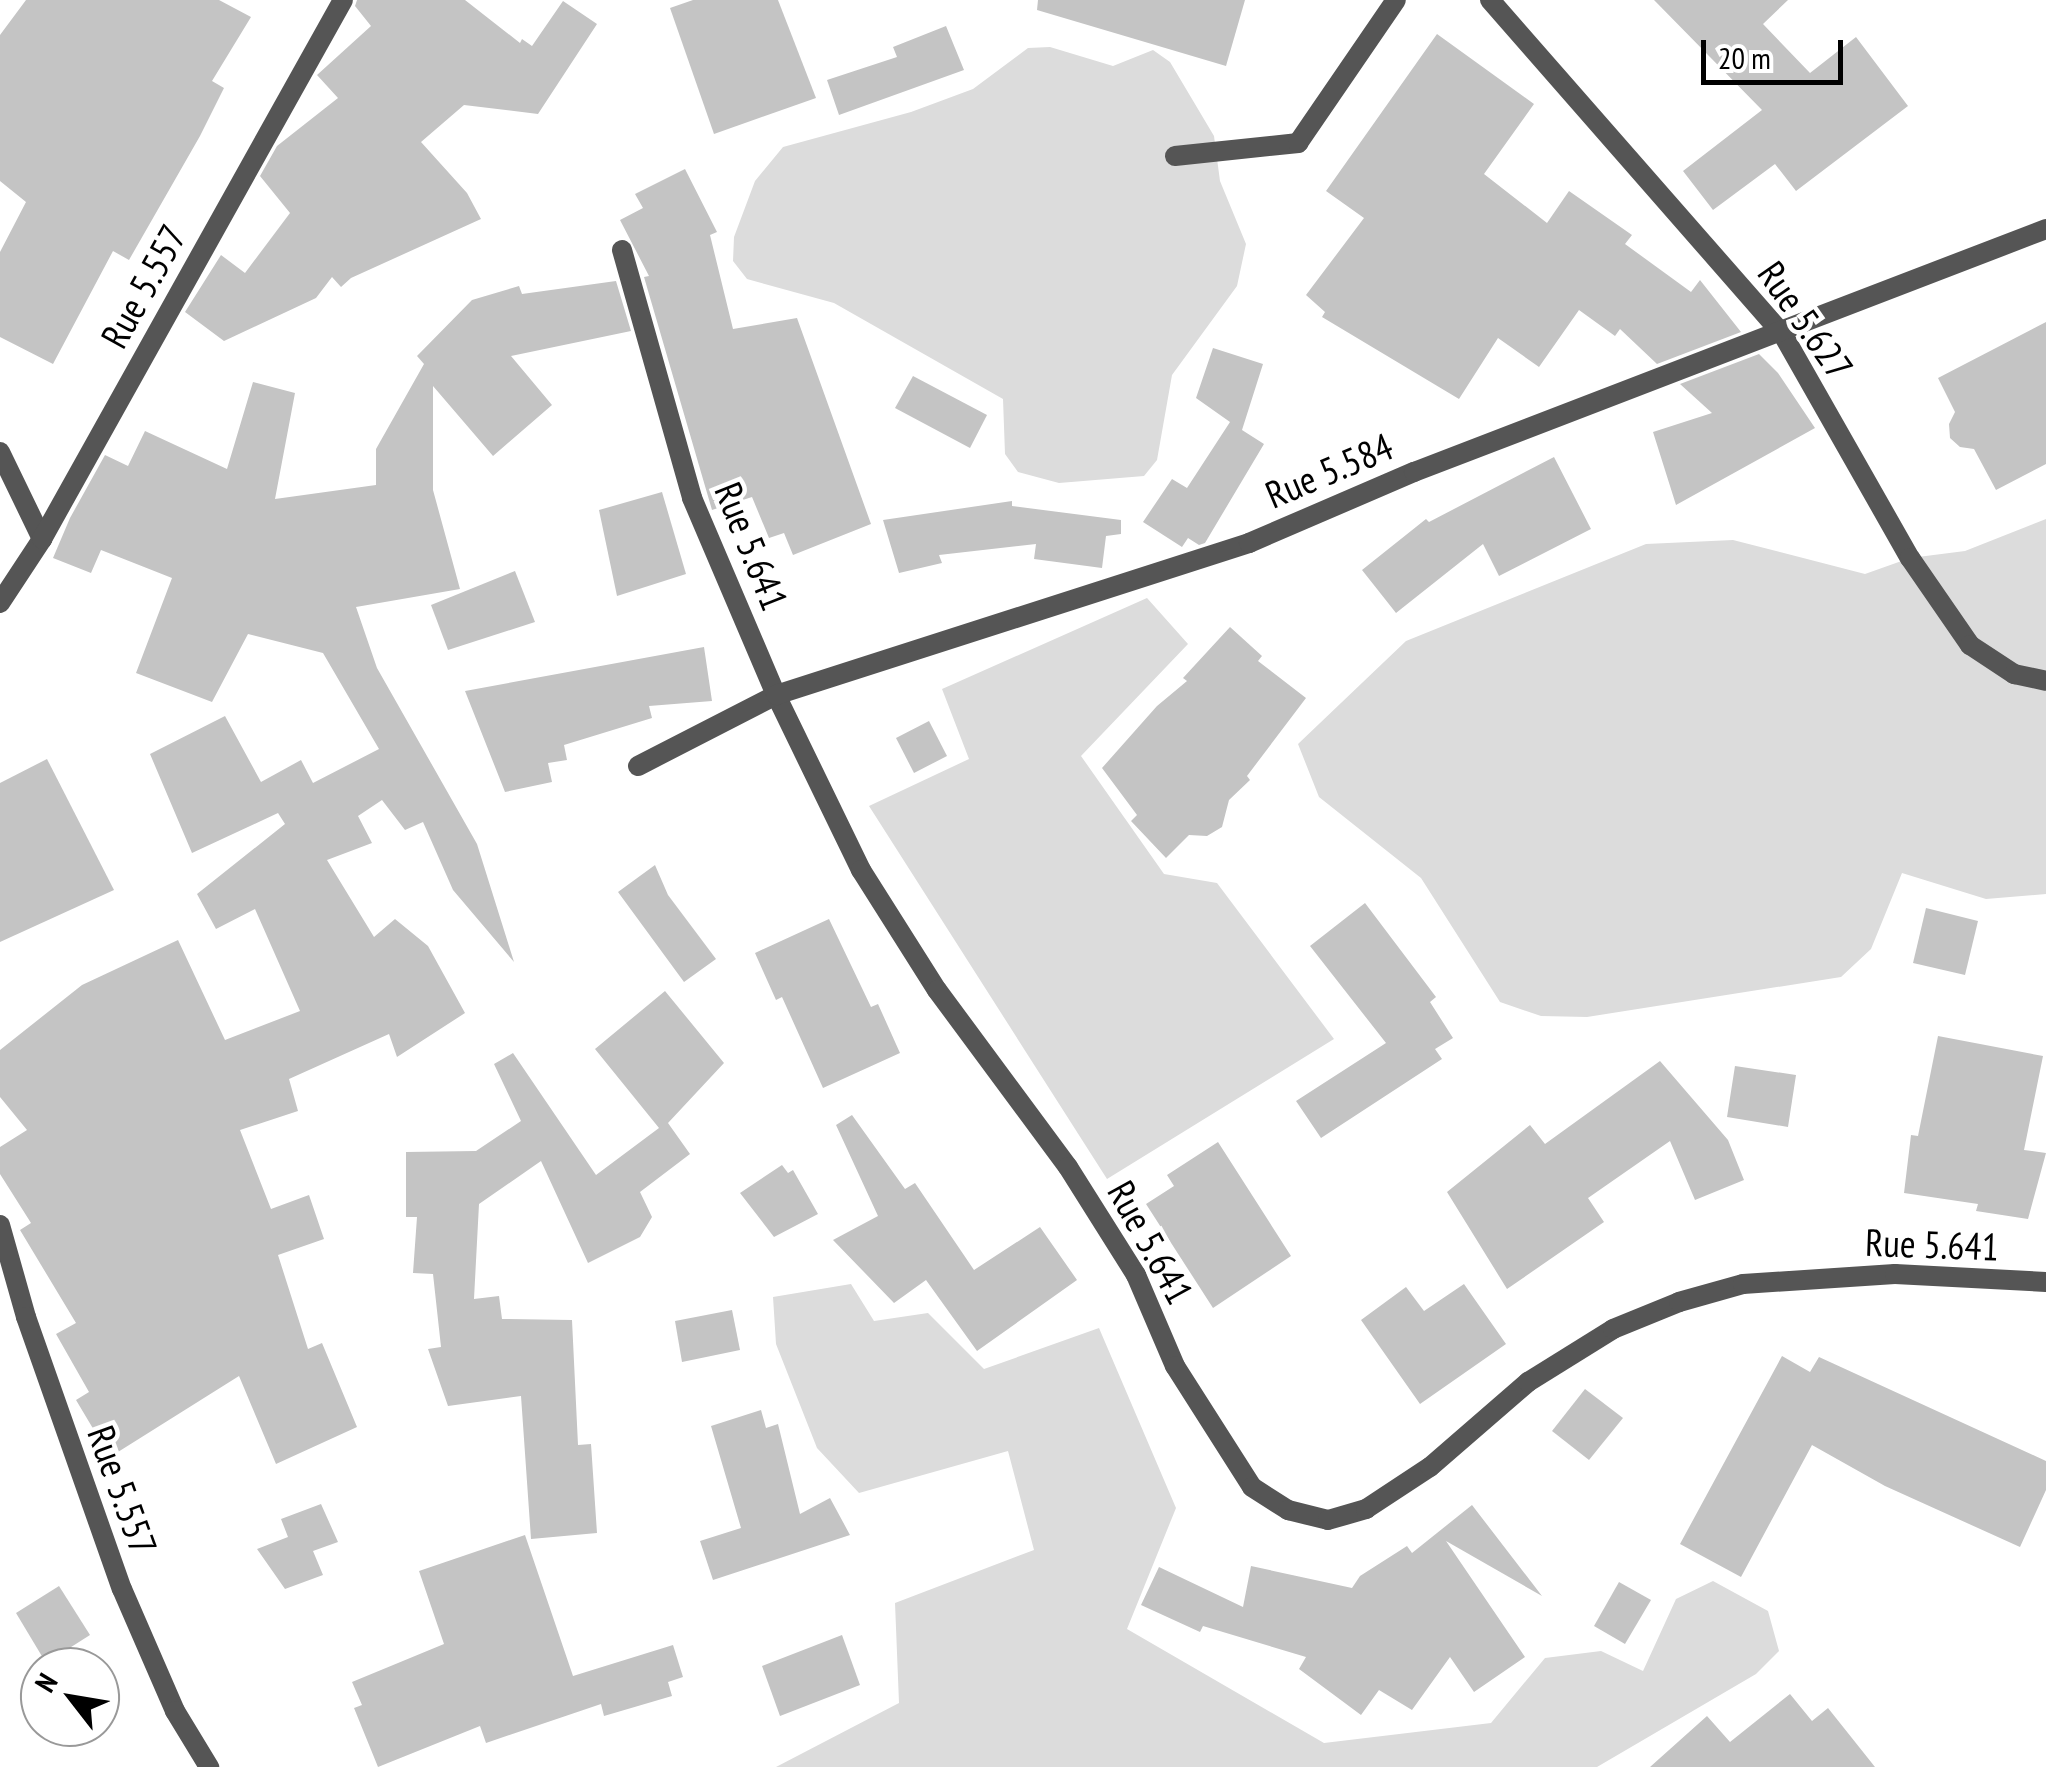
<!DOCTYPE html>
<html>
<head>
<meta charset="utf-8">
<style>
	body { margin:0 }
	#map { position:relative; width:2046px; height:1767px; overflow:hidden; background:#fff; font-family:"PT Sans Narrow",sans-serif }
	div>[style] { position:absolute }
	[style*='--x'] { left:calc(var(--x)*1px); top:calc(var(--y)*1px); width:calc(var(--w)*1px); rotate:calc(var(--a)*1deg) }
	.green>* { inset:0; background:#dcdcdc }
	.building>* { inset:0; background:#c4c4c4 }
	.street>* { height:20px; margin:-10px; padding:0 10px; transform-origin:10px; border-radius:10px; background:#555 }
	span { translate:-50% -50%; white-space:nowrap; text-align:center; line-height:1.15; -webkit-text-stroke:9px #fff; paint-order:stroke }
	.street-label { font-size:38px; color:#000 }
	.north { position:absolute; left:20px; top:1647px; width:100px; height:100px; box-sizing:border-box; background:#fff; border:2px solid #999; border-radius:50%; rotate:301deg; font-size:28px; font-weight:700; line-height:40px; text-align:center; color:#000 }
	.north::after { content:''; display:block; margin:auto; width:35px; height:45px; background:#000; clip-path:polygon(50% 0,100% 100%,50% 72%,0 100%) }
	.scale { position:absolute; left:1701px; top:40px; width:142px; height:45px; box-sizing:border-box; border:5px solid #000; border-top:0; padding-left:12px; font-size:30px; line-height:35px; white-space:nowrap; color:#000; -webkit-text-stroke:8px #fff; paint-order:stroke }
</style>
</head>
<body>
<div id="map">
	<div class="green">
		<i style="clip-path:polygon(1050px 47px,1113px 66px,1153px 50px,1170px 62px,1214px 136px,1220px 181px,1246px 244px,1237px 286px,1172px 375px,1157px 460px,1144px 476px,1059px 483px,1018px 472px,1005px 454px,1003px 399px,834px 303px,747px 279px,733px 261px,734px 237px,755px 181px,783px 147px,911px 112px,973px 89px,1028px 48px)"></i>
		<i style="clip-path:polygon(2046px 519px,2046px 894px,1986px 899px,1902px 873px,1871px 949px,1841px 977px,1587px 1017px,1541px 1016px,1500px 1002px,1421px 878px,1319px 797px,1298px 744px,1406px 641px,1646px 544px,1733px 540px,1865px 574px,1910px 558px,1965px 551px)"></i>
		<i style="clip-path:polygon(1147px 598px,1188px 644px,1081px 756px,1164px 874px,1217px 883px,1334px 1039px,1107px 1179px,869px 806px,969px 759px,942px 689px)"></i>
		<i style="clip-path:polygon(851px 1284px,874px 1321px,928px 1313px,984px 1369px,1099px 1328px,1176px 1508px,1127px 1629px,1324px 1743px,1491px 1723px,1545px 1658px,1601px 1651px,1643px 1671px,1676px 1599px,1713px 1581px,1768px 1611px,1779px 1651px,1756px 1674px,1597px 1767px,776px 1767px,899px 1703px,895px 1603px,1034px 1550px,1008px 1451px,859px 1493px,817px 1448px,776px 1344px,773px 1297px)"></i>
	</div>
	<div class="building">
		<i style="clip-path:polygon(26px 0,219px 0,251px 17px,212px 81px,224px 88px,200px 136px,129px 260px,113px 251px,53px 364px,0 337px,0 252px,26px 202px,0 181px,0 35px)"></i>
		<i style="clip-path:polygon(357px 0,465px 0,520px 43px,522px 39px,532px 46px,563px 1px,597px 24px,538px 114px,464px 105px,421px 142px,467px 193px,481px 219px,351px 278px,341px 287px,332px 277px,316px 298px,224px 341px,185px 312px,221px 255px,245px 273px,290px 213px,260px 176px,277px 146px,338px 98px,317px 75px,371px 26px,355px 6px)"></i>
		<i style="clip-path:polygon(693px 0,778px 0,816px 98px,714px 134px,670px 8px)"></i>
		<i style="clip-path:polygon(1038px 0,1245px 0,1226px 66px,1037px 10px)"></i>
		<i style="clip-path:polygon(1654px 0,1788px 0,1763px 24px,1810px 73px,1856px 37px,1908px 106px,1796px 191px,1775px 164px,1713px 210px,1683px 171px,1762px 110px)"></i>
		<i style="clip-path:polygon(946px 26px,964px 70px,839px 115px,827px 80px,897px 57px,893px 47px)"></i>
		<i style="clip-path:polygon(1437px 34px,1534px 104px,1484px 174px,1547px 223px,1569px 191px,1632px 235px,1625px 244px,1691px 292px,1700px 280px,1741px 332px,1657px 364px,1620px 329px,1615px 336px,1579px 310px,1539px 367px,1498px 338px,1459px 399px,1322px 317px,1325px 312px,1306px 295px,1364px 218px,1326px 191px)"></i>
		<i style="clip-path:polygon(685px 169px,717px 232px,710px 235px,733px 329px,797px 318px,871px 524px,793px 555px,784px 533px,769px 538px,752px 497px,712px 510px,644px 277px,649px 276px,620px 220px,643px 208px,635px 194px)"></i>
		<i style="clip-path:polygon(616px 281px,631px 331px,511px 356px,552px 405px,493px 456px,433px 386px,433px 490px,460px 589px,356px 607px,377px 668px,477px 844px,514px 962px,453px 890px,423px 822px,405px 830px,382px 800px,358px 816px,372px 843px,327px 860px,374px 937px,395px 919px,428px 946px,465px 1013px,397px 1057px,389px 1034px,289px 1079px,298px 1111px,240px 1130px,271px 1209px,309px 1195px,324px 1239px,278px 1255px,308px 1349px,322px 1343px,357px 1427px,276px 1464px,239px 1376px,110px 1457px,76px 1400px,89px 1392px,56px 1334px,76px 1323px,20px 1230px,31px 1223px,0 1174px,0 1147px,27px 1130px,0 1097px,0 1050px,82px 985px,178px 940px,225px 1040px,300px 1011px,255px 909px,216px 929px,197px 894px,285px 824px,278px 813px,192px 853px,150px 754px,225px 716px,261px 782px,301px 760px,313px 783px,379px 749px,323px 653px,248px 634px,212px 702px,136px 673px,172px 578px,101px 550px,91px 573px,53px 558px,70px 518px,105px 455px,128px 466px,145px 431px,227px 469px,253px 382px,295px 393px,275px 499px,376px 485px,376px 449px,424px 364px,417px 356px,472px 300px,519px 286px,522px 294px)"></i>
		<i style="clip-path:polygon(2046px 322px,2046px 464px,1996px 490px,1974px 449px,1960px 447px,1950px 438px,1949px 424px,1955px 412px,1938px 378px)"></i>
		<i style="clip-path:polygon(1213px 348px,1263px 364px,1242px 430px,1264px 444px,1205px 543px,1199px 545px,1188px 538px,1182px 547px,1143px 522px,1172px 479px,1187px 488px,1230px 422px,1196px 398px)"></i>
		<i style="clip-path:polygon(1759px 354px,1778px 373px,1815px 428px,1676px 505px,1653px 432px,1712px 413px,1680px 384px)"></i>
		<i style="clip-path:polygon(913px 376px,987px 415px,970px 448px,895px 408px)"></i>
		<i style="clip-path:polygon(1554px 457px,1591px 529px,1499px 576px,1483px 544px,1396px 613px,1362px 570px,1426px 519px,1429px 522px)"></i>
		<i style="clip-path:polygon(662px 492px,686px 574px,617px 596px,599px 510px)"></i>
		<i style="clip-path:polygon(1012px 501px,1012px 506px,1121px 520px,1121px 534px,1106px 536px,1102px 568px,1034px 559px,1036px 544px,939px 555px,942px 563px,899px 573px,883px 520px)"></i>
		<i style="clip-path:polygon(515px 571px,535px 622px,448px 650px,431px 605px)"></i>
		<i style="clip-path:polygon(1230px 627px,1262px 656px,1258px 661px,1306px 698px,1247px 776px,1250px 780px,1229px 800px,1222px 827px,1207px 836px,1189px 835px,1166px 858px,1131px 821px,1137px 815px,1102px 768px,1157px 706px,1187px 681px,1183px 678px)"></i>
		<i style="clip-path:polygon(704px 647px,712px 701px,649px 706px,652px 718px,564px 745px,567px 760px,548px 763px,552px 782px,505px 792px,465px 691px)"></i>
		<i style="clip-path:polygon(929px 721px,947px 756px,914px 773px,896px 738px)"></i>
		<i style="clip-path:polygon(47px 759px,114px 890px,0 942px,0 783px)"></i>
		<i style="clip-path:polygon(655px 865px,668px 895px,716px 959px,684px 982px,618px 892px)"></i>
		<i style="clip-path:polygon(1365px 903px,1436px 997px,1430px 1002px,1453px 1038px,1435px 1049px,1442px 1059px,1321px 1138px,1296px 1101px,1386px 1043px,1310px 946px)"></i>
		<i style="clip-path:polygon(1926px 908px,1978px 921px,1965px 975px,1913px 963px)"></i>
		<i style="clip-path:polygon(829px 919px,871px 1007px,878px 1004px,900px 1053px,823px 1088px,782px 997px,776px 1000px,755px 953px)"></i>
		<i style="clip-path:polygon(665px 991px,724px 1063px,668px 1123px,690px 1154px,640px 1192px,652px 1217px,640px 1237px,588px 1263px,541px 1161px,479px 1204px,474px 1299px,499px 1296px,502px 1319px,572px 1320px,578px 1445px,591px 1444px,597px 1533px,531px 1539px,521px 1396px,448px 1406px,428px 1349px,441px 1347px,433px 1274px,413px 1273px,417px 1217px,406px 1217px,406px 1152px,476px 1151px,521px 1121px,494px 1064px,513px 1053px,596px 1175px,659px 1128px,595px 1049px)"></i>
		<i style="clip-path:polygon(1938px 1036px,2043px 1056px,2024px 1150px,2046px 1153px,2028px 1219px,1976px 1211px,1978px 1204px,1904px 1193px,1911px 1135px,1918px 1136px)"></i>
		<i style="clip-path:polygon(1660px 1061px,1728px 1140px,1744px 1180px,1695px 1200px,1670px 1141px,1588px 1198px,1604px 1222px,1507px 1289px,1447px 1192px,1530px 1125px,1545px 1144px)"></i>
		<i style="clip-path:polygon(1735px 1066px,1796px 1075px,1788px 1127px,1727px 1117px)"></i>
		<i style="clip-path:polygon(852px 1115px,905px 1189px,915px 1183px,974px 1270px,1040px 1227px,1077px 1280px,977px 1351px,926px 1280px,894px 1303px,833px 1240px,878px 1216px,836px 1125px)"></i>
		<i style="clip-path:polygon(1218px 1142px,1291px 1256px,1213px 1308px,1146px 1204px,1174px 1186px,1167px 1175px)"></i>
		<i style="clip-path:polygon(782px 1165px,788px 1173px,793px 1170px,818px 1214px,774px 1237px,740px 1193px)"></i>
		<i style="clip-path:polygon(1464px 1284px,1506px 1344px,1420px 1404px,1361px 1320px,1406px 1287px,1424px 1311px)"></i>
		<i style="clip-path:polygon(732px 1310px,740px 1350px,682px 1362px,675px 1321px)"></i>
		<i style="clip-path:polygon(1782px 1356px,1810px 1372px,1819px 1357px,2046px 1461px,2046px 1490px,2020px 1547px,1885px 1486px,1812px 1445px,1741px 1577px,1680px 1544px)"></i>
		<i style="clip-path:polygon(1585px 1389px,1623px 1418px,1589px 1460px,1552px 1431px)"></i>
		<i style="clip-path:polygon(761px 1410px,766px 1428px,778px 1424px,800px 1514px,830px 1498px,850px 1535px,713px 1580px,700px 1541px,741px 1528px,711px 1426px)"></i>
		<i style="clip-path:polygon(321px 1504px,338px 1542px,313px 1551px,323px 1575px,285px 1589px,257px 1549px,288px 1537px,281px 1519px)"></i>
		<i style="clip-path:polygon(1472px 1505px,1542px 1596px,1446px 1541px,1525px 1657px,1474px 1692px,1450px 1657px,1412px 1710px,1379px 1690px,1361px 1715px,1299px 1669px,1306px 1657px,1203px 1626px,1200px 1632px,1141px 1605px,1159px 1567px,1243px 1607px,1251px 1566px,1352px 1588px,1360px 1576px,1407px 1546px,1412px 1553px)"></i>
		<i style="clip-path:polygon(525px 1535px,573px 1676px,673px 1645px,683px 1677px,668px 1682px,672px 1696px,604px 1716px,601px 1704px,486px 1743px,480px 1726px,378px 1767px,354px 1708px,362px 1705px,352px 1682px,444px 1644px,419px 1571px)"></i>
		<i style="clip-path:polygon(1619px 1582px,1651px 1600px,1625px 1644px,1594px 1626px)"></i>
		<i style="clip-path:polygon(59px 1586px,90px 1635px,46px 1663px,16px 1613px)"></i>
		<i style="clip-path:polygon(842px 1635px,860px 1685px,780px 1716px,762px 1666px)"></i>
		<i style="clip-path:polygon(1790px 1694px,1812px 1721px,1828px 1708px,1875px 1767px,1650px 1767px,1707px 1716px,1730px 1742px)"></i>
	</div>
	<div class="street">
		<i style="--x:1490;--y:0;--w:443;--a:48.8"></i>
		<i style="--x:1782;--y:333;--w:259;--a:60.4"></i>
		<i style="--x:1910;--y:558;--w:106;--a:55.4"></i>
		<i style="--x:1970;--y:645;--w:53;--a:33.4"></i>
		<i style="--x:2014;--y:674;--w:33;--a:12"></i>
		<i style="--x:1175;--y:156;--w:124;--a:-6"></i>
		<i style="--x:1298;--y:143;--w:173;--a:-55.6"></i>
		<i style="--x:622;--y:250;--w:258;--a:74.2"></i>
		<i style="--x:692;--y:498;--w:214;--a:66.9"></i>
		<i style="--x:776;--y:695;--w:195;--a:64.1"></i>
		<i style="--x:861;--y:870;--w:142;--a:57.7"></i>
		<i style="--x:937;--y:990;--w:220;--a:53.5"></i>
		<i style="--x:1068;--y:1167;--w:128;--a:57.8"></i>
		<i style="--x:1136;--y:1275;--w:99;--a:66.8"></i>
		<i style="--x:1175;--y:1366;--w:143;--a:57.5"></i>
		<i style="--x:1252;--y:1487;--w:43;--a:32.6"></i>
		<i style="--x:1288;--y:1510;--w:41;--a:14"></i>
		<i style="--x:1328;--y:1520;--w:40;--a:-16"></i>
		<i style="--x:1366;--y:1509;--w:77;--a:-33.3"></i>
		<i style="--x:1430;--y:1467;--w:130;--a:-40.9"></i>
		<i style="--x:1528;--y:1382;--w:100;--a:-31.9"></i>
		<i style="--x:1613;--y:1329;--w:71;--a:-22.2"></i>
		<i style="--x:1679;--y:1302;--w:66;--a:-15.7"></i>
		<i style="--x:1743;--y:1284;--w:152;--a:-3.8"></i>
		<i style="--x:1895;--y:1274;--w:151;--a:3"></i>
		<i style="--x:0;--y:452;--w:97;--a:64.2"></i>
		<i style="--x:0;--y:603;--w:77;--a:-56.7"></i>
		<i style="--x:42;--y:539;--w:617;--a:-60.82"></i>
		<i style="--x:638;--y:766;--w:155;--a:-27.2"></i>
		<i style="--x:776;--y:695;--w:497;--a:-17.8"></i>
		<i style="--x:1249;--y:543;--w:180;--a:-23.3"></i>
		<i style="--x:1414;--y:472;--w:677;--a:-21.03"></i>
		<i style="--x:0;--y:1225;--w:96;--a:74.2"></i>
		<i style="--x:26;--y:1317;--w:288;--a:70.6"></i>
		<i style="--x:122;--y:1589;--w:133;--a:66.5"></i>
		<i style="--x:175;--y:1711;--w:66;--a:58.7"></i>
	</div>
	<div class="street-label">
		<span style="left:143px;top:286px;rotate:-61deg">Rue 5.557</span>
		<span style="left:1806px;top:320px;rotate:55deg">Rue 5.627</span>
		<span style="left:1329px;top:470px;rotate:-23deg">Rue 5.584</span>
		<span style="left:752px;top:546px;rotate:68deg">Rue 5.641</span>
		<span style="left:1151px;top:1242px;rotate:61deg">Rue 5.641</span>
		<span style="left:1932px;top:1244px;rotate:2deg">Rue 5.641</span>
		<span style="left:123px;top:1490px;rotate:70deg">Rue 5.557</span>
	</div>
	<div class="north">N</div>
	<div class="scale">20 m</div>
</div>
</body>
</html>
